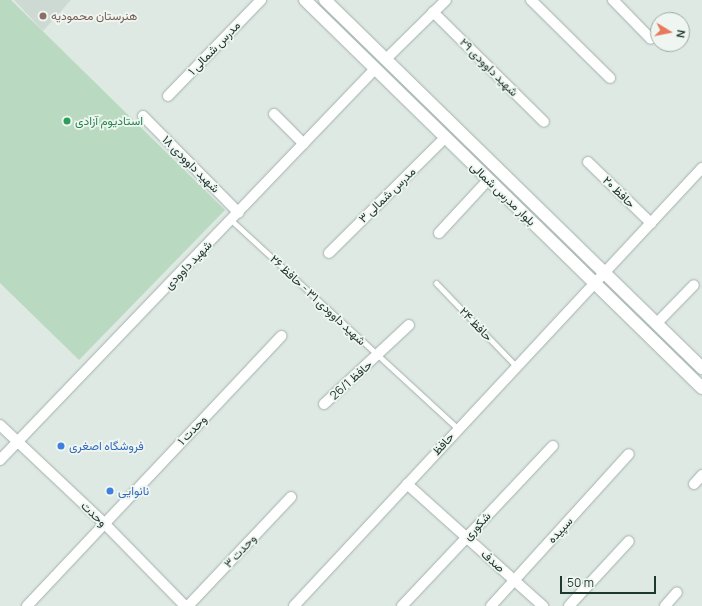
<!DOCTYPE html>
<html>
<head>
<meta charset="utf-8">
<style>
	body { margin:0 }
	#map { position:relative; width:702px; height:606px; overflow:hidden; background:#dfe9e4; font-family:Manrope,Vazirmatn,sans-serif }
	div>[style] { position:absolute }
	[style*='--x'] { left:calc(var(--x)*1px); top:calc(var(--y)*1px); width:calc(var(--w)*1px); rotate:calc(var(--a)*1deg) }
	.built>* { inset:0; background:#cdd9d3 }
	.green>* { inset:0; background:#b9d9c0 }
	.roads { filter:drop-shadow(0 0 1px #a2b0ab) drop-shadow(0 0 1px #a2b0ab) }
	.service>* { height:5px; margin:-2.5px; padding:0 2.5px; transform-origin:2.5px; border-radius:2.5px; background:#fff }
	.minor>* { height:10px; margin:-5px; padding:0 5px; transform-origin:5px; border-radius:5px; background:#fff }
	.secondary>* { height:12px; margin:-6px; padding:0 6px; transform-origin:6px; border-radius:6px; background:#fff }
	.dots>* { width:11px; height:11px; translate:-50% -50%; box-sizing:border-box; border:2px solid #eff6f2; border-radius:50% }
	span { translate:-50% -50%; white-space:nowrap; text-align:center; line-height:1.15; -webkit-text-stroke:3.5px #eff6f2; paint-order:stroke }
	.education-label { font-size:12px; color:#785e54 }
	.left { translate:0 -50%; text-align:left }
	.street-label { font-size:12px; color:#213831 }
	.leisure-label { font-size:12px; color:#27864d }
	.shop-label { font-size:12px; color:#366cbe }
	.north { position:absolute; left:650px; top:12px; width:40px; height:40px; box-sizing:border-box; background:#eff6f2; border:1px solid #9daaa5; border-radius:50%; rotate:100deg; font-size:11px; font-weight:700; line-height:16px; text-align:center; color:#213831 }
	.north::after { content:''; display:block; margin:auto; width:14px; height:18px; background:#e9795d; clip-path:polygon(50% 0,100% 100%,50% 72%,0 100%) }
	.scale { position:absolute; left:560px; top:576px; width:96px; height:18px; box-sizing:border-box; border:2px solid #213831; border-top:0; padding-left:5px; font-size:12px; line-height:14px; white-space:nowrap; color:#213831; -webkit-text-stroke:3px #eff6f2; paint-order:stroke }
</style>
</head>
<body>
<div id="map">
	<div class="built">
		<i style="clip-path:polygon(14px 0,71px 0,43px 31px)"></i>
	</div>
	<div class="green">
		<i style="clip-path:polygon(0 0,11px 0,225px 210px,79px 360px,0 283px)"></i>
	</div>
	<div class="roads">
		<div class="service">
			<i style="--x:231;--y:220;--w:307;--a:42.6"></i>
			<i style="--x:436;--y:283;--w:115;--a:46.1"></i>
		</div>
		<div class="minor">
			<i style="--x:531;--y:0;--w:111;--a:44.6"></i>
			<i style="--x:613;--y:0;--w:54;--a:45.7"></i>
			<i style="--x:433;--y:12;--w:156;--a:44.7"></i>
			<i style="--x:386;--y:59;--w:84;--a:-44.5"></i>
			<i style="--x:168;--y:96;--w:134;--a:-45.9"></i>
			<i style="--x:274;--y:114;--w:42;--a:45"></i>
			<i style="--x:143;--y:116;--w:136;--a:45.3"></i>
			<i style="--x:588;--y:162;--w:88;--a:44.1"></i>
			<i style="--x:439;--y:233;--w:72;--a:-47.2"></i>
			<i style="--x:329;--y:253;--w:163;--a:-44.8"></i>
			<i style="--x:656;--y:324;--w:54;--a:-45.7"></i>
			<i style="--x:324;--y:404;--w:116;--a:-42.9"></i>
			<i style="--x:0;--y:425;--w:143;--a:43.3"></i>
			<i style="--x:104;--y:523;--w:116;--a:45.7"></i>
			<i style="--x:0;--y:460;--w:542;--a:-46.2"></i>
			<i style="--x:407;--y:484;--w:183;--a:41.9"></i>
			<i style="--x:694;--y:484;--w:12;--a:-48"></i>
			<i style="--x:27;--y:606;--w:371;--a:-46.7"></i>
			<i style="--x:188;--y:606;--w:150;--a:-46.6"></i>
			<i style="--x:294;--y:606;--w:599;--a:-47.03"></i>
			<i style="--x:402;--y:606;--w:220;--a:-46.7"></i>
			<i style="--x:491;--y:606;--w:205;--a:-47.8"></i>
			<i style="--x:569;--y:606;--w:88;--a:-47.3"></i>
			<i style="--x:665;--y:606;--w:18;--a:-49"></i>
		</div>
		<div class="secondary">
			<i style="--x:305;--y:0;--w:555;--a:44.34"></i>
			<i style="--x:325;--y:0;--w:527;--a:44.31"></i>
		</div>
	</div>
	<div class="dots">
		<i style="left:43px;top:16px;background:#8d6e63"></i>
		<i style="left:67px;top:121px;background:#2e9e5b"></i>
		<i style="left:61px;top:446px;background:#3f7fe0"></i>
		<i style="left:110px;top:491px;background:#3f7fe0"></i>
	</div>
	<div class="education-label">
		<span class="left" style="left:51px;top:16px">هنرستان محمودیه</span>
	</div>
	<div class="street-label">
		<span style="left:214px;top:48px;rotate:-46deg">مدرس شمالی ۱</span>
		<span style="left:489px;top:67px;rotate:45deg">شهید داوودی ۲۹</span>
		<span style="left:191px;top:164px;rotate:45deg">شهید داوودی ۱۸</span>
		<span style="left:619px;top:192px;rotate:44deg">حافظ ۲۰</span>
		<span style="left:503px;top:194px;rotate:44deg">بلوار مدرس شمالی</span>
		<span style="left:387px;top:195px;rotate:-44deg">مدرس شمالی ۳</span>
		<span style="left:188px;top:265px;rotate:-46deg">شهید داوودی</span>
		<span style="left:318px;top:300px;rotate:43deg">شهید داوودی ۳۱ - حافظ ۲۶</span>
		<span style="left:476px;top:324px;rotate:46deg">حافظ ۲۴</span>
		<span style="left:351px;top:380px;rotate:-42deg">حافظ 26/1</span>
		<span style="left:192px;top:430px;rotate:-46deg">وحدت ۱</span>
		<span style="left:443px;top:444px;rotate:-48deg">حافظ</span>
		<span style="left:94px;top:514px;rotate:44deg">وحدت</span>
		<span style="left:477px;top:526px;rotate:-47deg">شکوری</span>
		<span style="left:560px;top:530px;rotate:-48deg">سپیده</span>
		<span style="left:240px;top:551px;rotate:-47deg">وحدت ۳</span>
		<span style="left:493px;top:561px;rotate:42deg">صدف</span>
	</div>
	<div class="leisure-label">
		<span class="left" style="left:75px;top:121px">استادیوم آزادی</span>
	</div>
	<div class="shop-label">
		<span class="left" style="left:69px;top:446px">فروشگاه اصغری</span>
		<span class="left" style="left:118px;top:491px">نانوایی</span>
	</div>
	<div class="north">N</div>
	<div class="scale">50 m</div>
</div>
</body>
</html>
